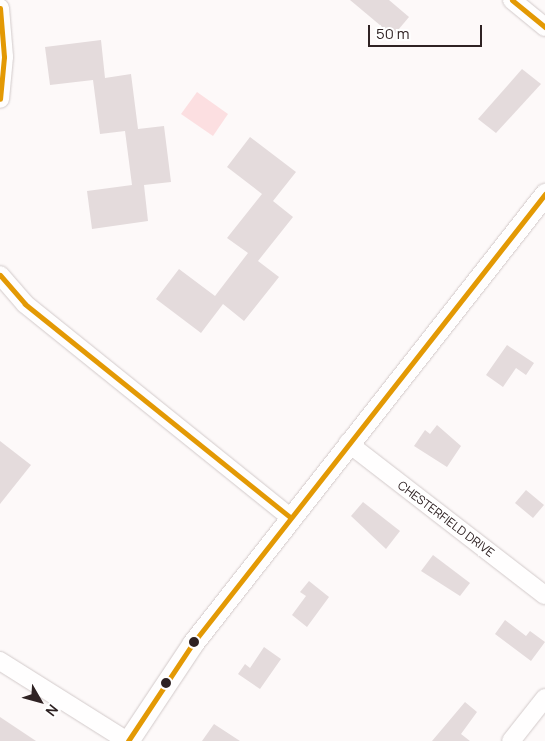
<!DOCTYPE html>
<html>
<head>
<meta charset="utf-8">
<style>
	body { margin:0 }
	#map { position:relative; width:545px; height:741px; overflow:hidden; background:#fdf9f9; font-family:Manrope,sans-serif }
	div>[style] { position:absolute }
	[style*='--x'] { left:calc(var(--x)*1px); top:calc(var(--y)*1px); width:calc(var(--w)*1px); rotate:calc(var(--a)*1deg) }
	.green>* { inset:0; background:#fcdfe1 }
	.building>* { inset:0; background:#e4dbdc }
	.roads { filter:drop-shadow(0 0 1px #d2caca) drop-shadow(0 0 1px #d2caca) }
	.minor>* { height:18px; margin:-9px; padding:0 9px; transform-origin:9px; border-radius:9px; background:#fffefe }
	.tertiary>* { height:21px; margin:-10.5px; padding:0 10.5px; transform-origin:10.5px; border-radius:10.5px; background:#fffefe }
	.bus-1>* { height:5px; margin:-2.5px; padding:0 2.5px; transform-origin:2.5px; border-radius:2.5px; background:#e39904 }
	.dots>* { width:14px; height:14px; translate:-50% -50%; box-sizing:border-box; border:2px solid #fff; border-radius:50% }
	span { translate:-50% -50%; white-space:nowrap; text-align:center; line-height:1.15; -webkit-text-stroke:5px #fff; paint-order:stroke }
	.street-label { font-size:12px; color:#2f2223 }
	.north { position:absolute; left:15px; top:676px; width:50px; height:50px; -webkit-text-stroke:4px #fff; paint-order:stroke; rotate:128deg; font-size:14px; font-weight:700; line-height:20px; text-align:center; color:#2f2223 }
	.north::after { content:''; display:block; margin:auto; width:18px; height:22px; background:#2f2223; clip-path:polygon(50% 0,100% 100%,50% 72%,0 100%) }
	.scale { position:absolute; left:368px; top:25px; width:114px; height:22px; box-sizing:border-box; border:2px solid #2f2223; border-top:0; padding-left:6px; font-size:15px; line-height:18px; white-space:nowrap; color:#2f2223; -webkit-text-stroke:4px #fff; paint-order:stroke }
</style>
</head>
<body>
<div id="map">
	<div class="green">
		<i style="clip-path:polygon(197px 92px,228px 114px,213px 136px,181px 114px)"></i>
	</div>
	<div class="building">
		<i style="clip-path:polygon(350px 0,389px 0,409px 17px,393px 36px)"></i>
		<i style="clip-path:polygon(101px 40px,105px 78px,131px 74px,138px 129px,164px 126px,171px 182px,144px 185px,148px 221px,92px 229px,87px 191px,132px 185px,125px 131px,100px 134px,93px 80px,50px 85px,45px 47px)"></i>
		<i style="clip-path:polygon(522px 69px,541px 84px,496px 133px,478px 119px)"></i>
		<i style="clip-path:polygon(250px 137px,296px 172px,273px 201px,293px 217px,258px 261px,279px 277px,244px 321px,223px 304px,201px 333px,156px 299px,179px 269px,215px 296px,248px 253px,227px 238px,262px 194px,227px 167px)"></i>
		<i style="clip-path:polygon(507px 345px,534px 363px,526px 375px,516px 368px,503px 387px,486px 375px)"></i>
		<i style="clip-path:polygon(437px 425px,461px 446px,447px 467px,414px 446px,425px 430px,430px 434px)"></i>
		<i style="clip-path:polygon(0 441px,31px 465px,0 504px)"></i>
		<i style="clip-path:polygon(526px 490px,544px 505px,533px 518px,515px 503px)"></i>
		<i style="clip-path:polygon(363px 502px,400px 531px,386px 549px,351px 516px)"></i>
		<i style="clip-path:polygon(433px 555px,470px 583px,460px 596px,421px 571px)"></i>
		<i style="clip-path:polygon(309px 581px,329px 597px,307px 627px,292px 615px,306px 596px,300px 592px)"></i>
		<i style="clip-path:polygon(505px 620px,526px 636px,530px 631px,545px 642px,531px 661px,495px 634px)"></i>
		<i style="clip-path:polygon(264px 647px,281px 659px,260px 689px,238px 674px,245px 664px,250px 668px)"></i>
		<i style="clip-path:polygon(465px 702px,477px 712px,461px 734px,470px 741px,432px 741px)"></i>
		<i style="clip-path:polygon(0 717px,36px 741px,0 741px)"></i>
		<i style="clip-path:polygon(214px 724px,240px 741px,202px 741px)"></i>
	</div>
	<div class="roads">
		<div class="minor">
			<i style="--x:512;--y:0;--w:43;--a:39.3"></i>
			<i style="--x:0;--y:8;--w:49;--a:85.3"></i>
			<i style="--x:4;--y:57;--w:42;--a:95.4"></i>
			<i style="--x:0;--y:275;--w:38;--a:49"></i>
			<i style="--x:25;--y:304;--w:340;--a:38.8"></i>
			<i style="--x:348;--y:443;--w:249;--a:37.7"></i>
			<i style="--x:0;--y:661;--w:150;--a:32.2"></i>
			<i style="--x:511;--y:741;--w:55;--a:-51.7"></i>
		</div>
		<div class="tertiary">
			<i style="--x:128;--y:741;--w:118;--a:-56.4"></i>
			<i style="--x:193;--y:643;--w:571;--a:-51.9"></i>
		</div>
	</div>
	<div class="bus-1">
		<i style="--x:512;--y:0;--w:43;--a:39.3"></i>
		<i style="--x:0;--y:8;--w:49;--a:85.3"></i>
		<i style="--x:4;--y:57;--w:42;--a:95.4"></i>
		<i style="--x:0;--y:275;--w:38;--a:49"></i>
		<i style="--x:25;--y:304;--w:340;--a:38.8"></i>
		<i style="--x:128;--y:741;--w:118;--a:-56.4"></i>
		<i style="--x:193;--y:643;--w:571;--a:-51.9"></i>
	</div>
	<div class="dots">
		<i style="left:194px;top:642px;background:#2f2223"></i>
		<i style="left:166px;top:683px;background:#2f2223"></i>
	</div>
	<div class="street-label">
		<span style="left:446px;top:519px;rotate:37deg">CHESTERFIELD DRIVE</span>
	</div>
	<div class="north">N</div>
	<div class="scale">50 m</div>
</div>
</body>
</html>
